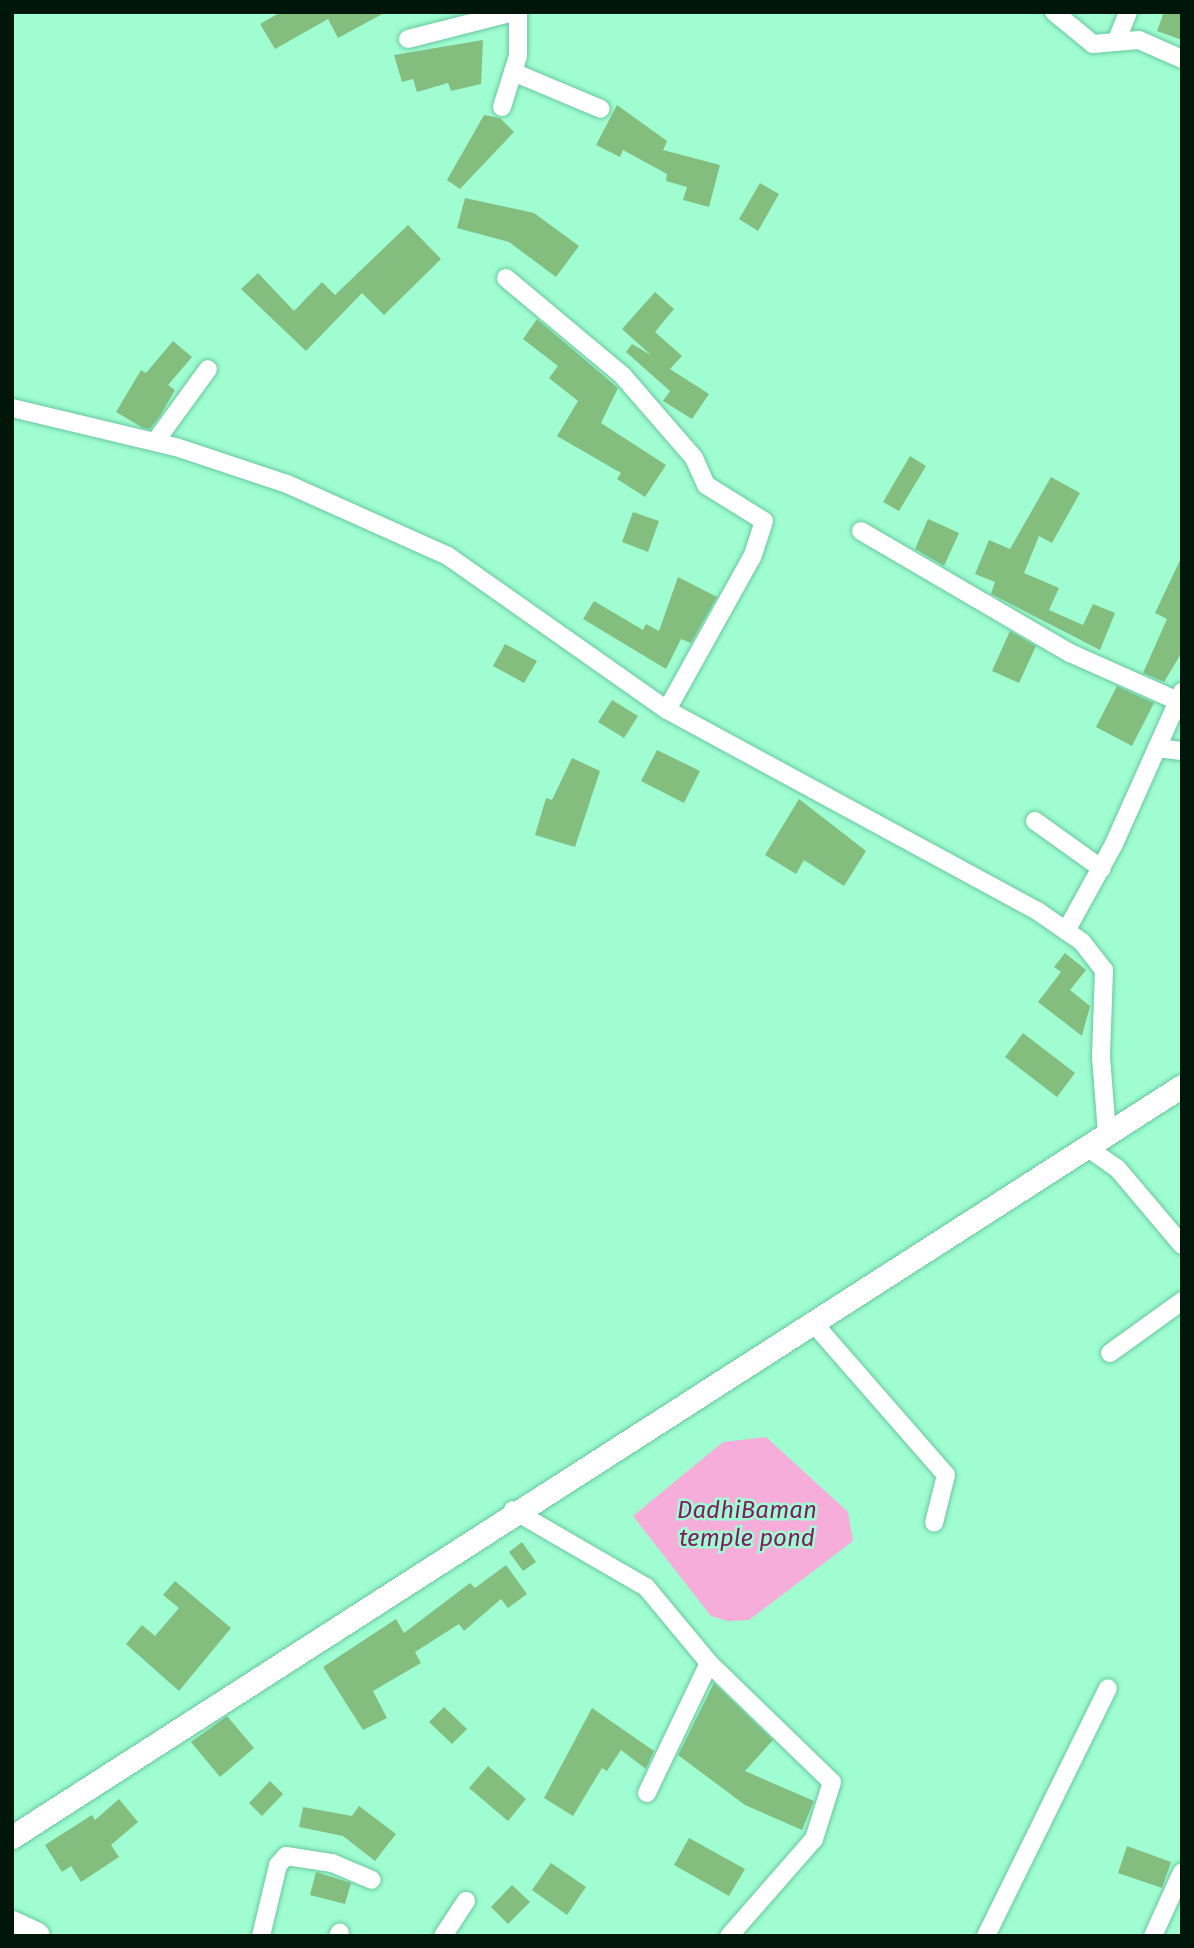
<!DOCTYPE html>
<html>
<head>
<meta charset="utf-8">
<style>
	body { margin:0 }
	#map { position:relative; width:1194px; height:1948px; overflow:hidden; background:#9ffdd1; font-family:"Fira Sans",sans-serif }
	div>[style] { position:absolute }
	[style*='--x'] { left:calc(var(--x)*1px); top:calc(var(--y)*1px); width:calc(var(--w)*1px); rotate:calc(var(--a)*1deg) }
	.water>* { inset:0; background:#f6add9 }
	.building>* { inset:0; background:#83be7f }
	.roads { filter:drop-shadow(0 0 2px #6ac79e) drop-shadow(0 0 2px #6ac79e) }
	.minor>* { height:18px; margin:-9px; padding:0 9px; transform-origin:9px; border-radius:9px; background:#fff }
	.tertiary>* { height:23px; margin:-11.5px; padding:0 11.5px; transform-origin:11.5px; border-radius:11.5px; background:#fff }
	.primary>* { height:28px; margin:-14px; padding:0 14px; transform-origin:14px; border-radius:14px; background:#fff }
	span { translate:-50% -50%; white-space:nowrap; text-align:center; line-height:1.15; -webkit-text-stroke:5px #9ffdd1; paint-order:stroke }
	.water-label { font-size:24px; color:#831b64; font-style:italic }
	.frame { position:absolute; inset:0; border:14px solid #00160b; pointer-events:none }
</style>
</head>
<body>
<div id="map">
	<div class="water">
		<i style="clip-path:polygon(766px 1437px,848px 1512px,853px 1541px,749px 1620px,728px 1621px,711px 1616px,633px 1516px,723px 1442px)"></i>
	</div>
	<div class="building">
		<i style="clip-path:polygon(281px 12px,386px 12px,338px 38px,328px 19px,275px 49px,260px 24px)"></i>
		<i style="clip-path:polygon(1164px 12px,1182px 12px,1182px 40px,1157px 31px)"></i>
		<i style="clip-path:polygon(483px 40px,481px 84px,451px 91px,448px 83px,417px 92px,413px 79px,402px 82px,394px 55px)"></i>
		<i style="clip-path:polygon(617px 105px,667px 141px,663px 150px,720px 165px,709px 207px,683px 200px,687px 187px,666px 181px,667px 174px,623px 150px,620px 157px,596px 145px)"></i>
		<i style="clip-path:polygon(484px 115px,500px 118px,514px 132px,460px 189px,447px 180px)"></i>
		<i style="clip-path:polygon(760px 183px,779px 194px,758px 231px,739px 219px)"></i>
		<i style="clip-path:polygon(465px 198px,534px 213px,579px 246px,556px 277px,509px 242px,457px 228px)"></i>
		<i style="clip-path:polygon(408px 225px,441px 259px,384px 315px,362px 293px,306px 351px,241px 289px,258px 273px,294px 311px,322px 282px,335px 295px)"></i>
		<i style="clip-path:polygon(655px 292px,674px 309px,655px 332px,682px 356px,670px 369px,709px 394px,692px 419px,663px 401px,670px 391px,626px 352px,632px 344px,651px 355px,622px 329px)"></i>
		<i style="clip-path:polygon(537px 319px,618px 388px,601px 423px,666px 465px,645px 497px,617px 479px,621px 473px,557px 436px,578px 401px,549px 378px,558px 366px,523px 339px)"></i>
		<i style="clip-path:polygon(173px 341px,192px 357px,168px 385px,175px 390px,160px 416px,150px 429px,143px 428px,116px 412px,141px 370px,146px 373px)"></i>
		<i style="clip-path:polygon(910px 456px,926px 466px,899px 511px,883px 502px)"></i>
		<i style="clip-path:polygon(1051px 477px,1080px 493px,1052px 543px,1039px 536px,1024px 573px,1059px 588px,1049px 610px,1083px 625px,1093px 604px,1115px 613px,1100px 650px,991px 594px,995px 582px,975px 574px,989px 540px,1010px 549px)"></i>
		<i style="clip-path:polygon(633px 512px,659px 521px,648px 552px,622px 542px)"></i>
		<i style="clip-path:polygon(928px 519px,959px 533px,944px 566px,915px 549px)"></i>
		<i style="clip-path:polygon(1182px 556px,1182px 652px,1164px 682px,1143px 673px,1167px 619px,1155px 613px)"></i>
		<i style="clip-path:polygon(678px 577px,717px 597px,691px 643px,681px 639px,666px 669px,583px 619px,594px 601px,643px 630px,646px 624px,659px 631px)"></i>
		<i style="clip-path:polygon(1010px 631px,1036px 646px,1019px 683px,992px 671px)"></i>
		<i style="clip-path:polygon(505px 644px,537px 661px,524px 683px,493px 666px)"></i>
		<i style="clip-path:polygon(1117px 686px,1154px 703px,1132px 746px,1096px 727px)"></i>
		<i style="clip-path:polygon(612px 700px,638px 716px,624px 738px,598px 722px)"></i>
		<i style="clip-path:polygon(657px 750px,700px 771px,684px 803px,641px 781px)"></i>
		<i style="clip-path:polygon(572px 758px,600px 771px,575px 847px,535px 835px,546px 798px,552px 800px)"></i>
		<i style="clip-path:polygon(799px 799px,866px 851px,844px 886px,804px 860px,796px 874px,765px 855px)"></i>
		<i style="clip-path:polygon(1065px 953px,1086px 970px,1070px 990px,1090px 1006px,1082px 1036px,1038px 1002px,1061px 972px,1054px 967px)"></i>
		<i style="clip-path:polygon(1023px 1033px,1075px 1073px,1057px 1097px,1005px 1057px)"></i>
		<i style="clip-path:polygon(522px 1542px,536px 1562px,523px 1571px,509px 1552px)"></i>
		<i style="clip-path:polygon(506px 1565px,527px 1594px,508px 1608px,501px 1599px,464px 1631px,459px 1624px,415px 1652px,421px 1663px,373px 1691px,387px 1718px,363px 1730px,323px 1667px,396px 1619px,404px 1633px,470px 1583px,475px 1588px)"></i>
		<i style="clip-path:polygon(175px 1581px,231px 1628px,179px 1691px,126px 1644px,142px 1625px,155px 1636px,179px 1608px,163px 1595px)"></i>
		<i style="clip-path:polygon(714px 1683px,773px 1740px,745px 1771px,814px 1801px,802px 1830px,745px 1805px,678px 1755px)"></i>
		<i style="clip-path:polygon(444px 1707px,467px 1729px,452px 1744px,429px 1722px)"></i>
		<i style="clip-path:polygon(592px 1708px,654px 1751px,646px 1769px,621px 1750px,607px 1771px,602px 1768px,573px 1816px,544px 1798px)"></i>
		<i style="clip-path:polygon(227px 1716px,254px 1748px,220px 1777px,191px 1742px)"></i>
		<i style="clip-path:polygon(488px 1766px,526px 1799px,508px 1821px,469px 1788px)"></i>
		<i style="clip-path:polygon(270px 1781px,283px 1794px,262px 1816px,249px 1803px)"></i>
		<i style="clip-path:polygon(119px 1799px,138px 1822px,111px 1845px,119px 1857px,81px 1882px,71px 1866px,62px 1872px,45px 1845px,92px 1815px,95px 1820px)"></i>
		<i style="clip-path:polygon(359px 1806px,396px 1834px,375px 1861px,343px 1836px,299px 1827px,303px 1807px,352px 1816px)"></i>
		<i style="clip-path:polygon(689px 1838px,745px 1869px,729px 1896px,674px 1865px)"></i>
		<i style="clip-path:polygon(1127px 1846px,1171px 1862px,1162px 1888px,1118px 1873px)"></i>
		<i style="clip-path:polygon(551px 1863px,586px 1887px,567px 1915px,532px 1890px)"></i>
		<i style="clip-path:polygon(316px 1872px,351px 1883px,345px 1904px,310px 1895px)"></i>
		<i style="clip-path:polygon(512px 1885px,530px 1902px,508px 1924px,491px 1907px)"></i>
	</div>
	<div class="roads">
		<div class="minor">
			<i style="--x:1054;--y:12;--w:50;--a:39.4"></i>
			<i style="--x:1093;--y:44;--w:46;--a:-5"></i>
			<i style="--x:1139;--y:40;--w:47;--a:23.8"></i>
			<i style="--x:408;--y:39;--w:109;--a:-14.3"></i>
			<i style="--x:1116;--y:42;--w:32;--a:-68"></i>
			<i style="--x:513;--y:72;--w:95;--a:22.8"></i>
			<i style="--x:502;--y:107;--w:53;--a:-72.6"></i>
			<i style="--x:518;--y:56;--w:44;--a:-90"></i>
			<i style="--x:506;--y:278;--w:153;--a:39.9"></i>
			<i style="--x:623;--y:376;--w:108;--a:49.1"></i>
			<i style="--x:694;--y:458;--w:30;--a:66"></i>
			<i style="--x:706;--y:485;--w:68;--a:31.8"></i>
			<i style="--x:764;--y:521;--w:38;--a:108"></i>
			<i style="--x:752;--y:557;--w:175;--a:119.1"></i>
			<i style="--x:12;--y:408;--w:169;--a:13.4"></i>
			<i style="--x:176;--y:447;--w:117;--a:18.4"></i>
			<i style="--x:287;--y:484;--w:176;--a:24.1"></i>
			<i style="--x:448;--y:556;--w:268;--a:35.1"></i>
			<i style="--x:667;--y:710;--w:420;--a:28.5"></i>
			<i style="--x:1036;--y:910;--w:56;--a:34.8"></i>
			<i style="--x:1082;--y:942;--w:36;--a:52"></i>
			<i style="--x:1104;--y:970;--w:87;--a:92"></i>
			<i style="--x:1101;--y:1057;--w:77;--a:85.5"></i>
			<i style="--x:155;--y:442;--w:90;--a:-54"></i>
			<i style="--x:861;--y:531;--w:242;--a:30.3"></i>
			<i style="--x:1070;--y:653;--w:118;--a:24"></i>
			<i style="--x:1157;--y:748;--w:25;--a:7"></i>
			<i style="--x:1035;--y:821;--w:82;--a:35.6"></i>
			<i style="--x:1066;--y:931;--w:99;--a:-61.1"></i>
			<i style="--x:1114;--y:844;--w:167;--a:-65.9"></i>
			<i style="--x:1088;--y:1148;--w:35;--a:35"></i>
			<i style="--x:1117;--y:1168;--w:101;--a:49.8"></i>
			<i style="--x:816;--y:1326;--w:198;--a:48.9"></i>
			<i style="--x:946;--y:1475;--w:49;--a:104"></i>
			<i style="--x:1110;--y:1353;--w:89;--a:-35.8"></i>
			<i style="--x:513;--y:1510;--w:154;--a:30.1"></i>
			<i style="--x:646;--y:1587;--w:99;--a:50.3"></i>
			<i style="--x:709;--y:1663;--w:171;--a:44.1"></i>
			<i style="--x:832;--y:1782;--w:60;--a:107.5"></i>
			<i style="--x:814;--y:1839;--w:129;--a:131.2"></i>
			<i style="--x:647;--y:1793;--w:144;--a:-64.5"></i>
			<i style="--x:261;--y:1936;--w:73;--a:-76.5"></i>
			<i style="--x:278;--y:1865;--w:12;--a:-48"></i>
			<i style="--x:286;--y:1856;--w:47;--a:8.7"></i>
			<i style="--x:332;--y:1863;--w:43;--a:23"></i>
			<i style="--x:338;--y:1936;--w:4;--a:-63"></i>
			<i style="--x:443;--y:1936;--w:42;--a:-56.7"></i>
			<i style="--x:986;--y:1936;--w:276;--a:-63.8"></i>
			<i style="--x:1153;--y:1936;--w:70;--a:-65.6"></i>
		</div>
		<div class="tertiary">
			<i style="--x:12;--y:1837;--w:1390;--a:-32.7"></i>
		</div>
		<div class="primary">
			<i style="--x:12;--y:1925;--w:26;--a:25"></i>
		</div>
	</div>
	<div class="water-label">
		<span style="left:747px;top:1525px">DadhiBaman<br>temple pond</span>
	</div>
	<div class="frame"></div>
</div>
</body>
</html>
